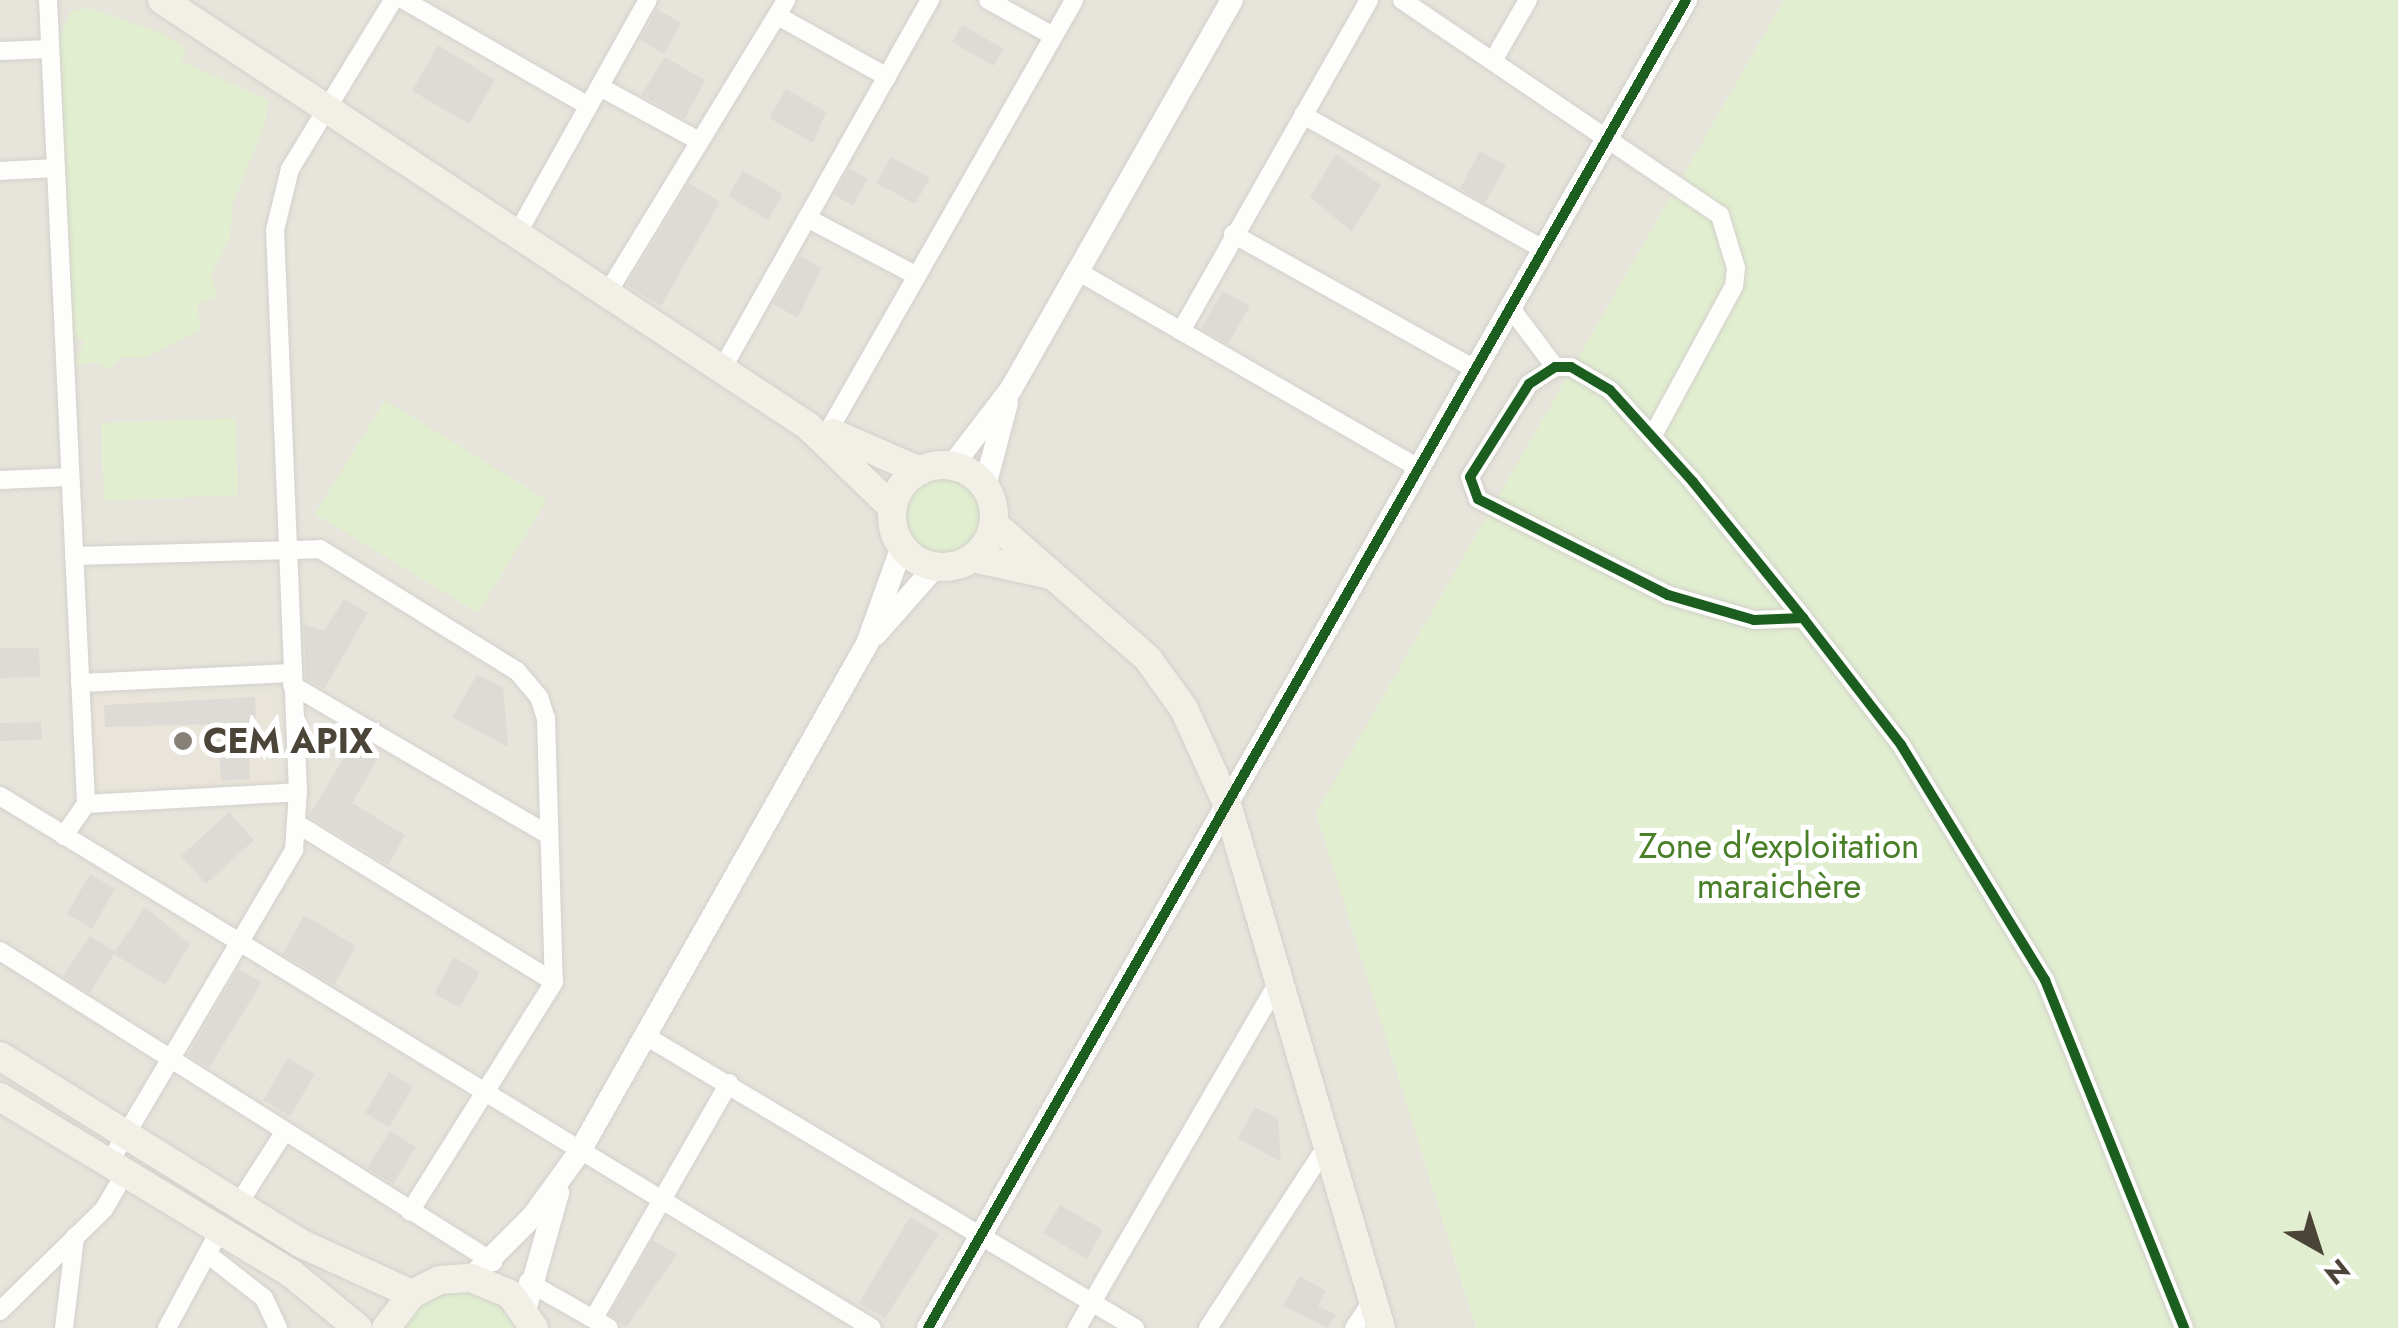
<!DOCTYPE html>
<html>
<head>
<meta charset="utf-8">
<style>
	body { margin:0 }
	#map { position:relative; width:2398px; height:1328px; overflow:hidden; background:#f4f2ee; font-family:Jost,sans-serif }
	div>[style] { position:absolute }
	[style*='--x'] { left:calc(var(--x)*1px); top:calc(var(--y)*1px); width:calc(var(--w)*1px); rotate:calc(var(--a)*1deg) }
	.residential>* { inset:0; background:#e7e4dc }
	.education>* { inset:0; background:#eae5da }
	.green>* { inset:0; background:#e1eecf }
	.round { border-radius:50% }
	.building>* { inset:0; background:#dedbd6 }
	.roads { filter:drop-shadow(0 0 2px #d2d0cb) drop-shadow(0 0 2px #d2d0cb) }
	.minor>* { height:18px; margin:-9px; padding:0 9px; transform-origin:9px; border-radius:9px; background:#fdfdfc }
	.tertiary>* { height:22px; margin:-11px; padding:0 11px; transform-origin:11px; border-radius:11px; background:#fdfdfc }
	.primary>* { height:28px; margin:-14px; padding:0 14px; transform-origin:14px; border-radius:14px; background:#f2efe6 }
	.primary>.ring { margin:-14px; padding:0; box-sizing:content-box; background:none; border:28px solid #f2efe6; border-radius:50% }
	.cycleway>* { height:10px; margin:-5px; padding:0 5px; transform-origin:5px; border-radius:5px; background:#1b5e20 }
	.dots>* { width:28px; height:28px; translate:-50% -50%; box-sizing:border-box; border:5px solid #fff; border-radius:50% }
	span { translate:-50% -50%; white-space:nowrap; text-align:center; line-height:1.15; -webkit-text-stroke:10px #fff; paint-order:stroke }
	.poi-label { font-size:35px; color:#4b4439; font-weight:700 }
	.left { translate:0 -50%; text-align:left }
	.park-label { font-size:35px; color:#4a7f2a }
	.north { position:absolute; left:2268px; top:1198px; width:100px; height:100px; -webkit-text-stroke:8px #fff; paint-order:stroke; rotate:141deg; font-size:28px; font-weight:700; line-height:40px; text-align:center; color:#4b4439 }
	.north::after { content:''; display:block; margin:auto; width:35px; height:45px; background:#4b4439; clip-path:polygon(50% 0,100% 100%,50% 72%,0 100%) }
</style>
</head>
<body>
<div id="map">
	<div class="residential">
		<i style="clip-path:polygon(0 0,1784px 0,1317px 813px,1476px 1328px,0 1328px)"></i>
	</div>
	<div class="education">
		<i style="clip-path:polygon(272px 691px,275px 783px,95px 790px,92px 698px)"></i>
	</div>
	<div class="green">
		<i style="clip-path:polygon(1784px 0,2398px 0,2398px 1328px,1476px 1328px,1316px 813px)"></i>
		<i style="clip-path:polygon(89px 8px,162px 33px,187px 49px,181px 61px,268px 100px,266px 121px,233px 203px,230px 238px,211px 276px,218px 296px,198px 304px,200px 331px,145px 358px,122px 357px,109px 370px,94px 362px,74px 367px,84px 341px,70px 334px,57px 43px,71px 11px)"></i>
		<i style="clip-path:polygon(385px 400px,547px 500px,478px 613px,315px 514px)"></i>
		<i style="clip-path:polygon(236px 418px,238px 495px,104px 501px,101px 423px)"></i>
		<i class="round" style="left:904px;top:476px;width:80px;height:80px"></i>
		<i style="clip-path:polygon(469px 1292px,493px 1300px,517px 1328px,400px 1328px,419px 1304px,443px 1293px)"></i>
	</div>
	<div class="building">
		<i style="clip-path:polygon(657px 9px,681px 23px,664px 54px,640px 40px)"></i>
		<i style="clip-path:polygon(962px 25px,1004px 49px,993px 66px,952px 42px)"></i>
		<i style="clip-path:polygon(438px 45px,495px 80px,469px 124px,412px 91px)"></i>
		<i style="clip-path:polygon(665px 57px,705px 80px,685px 119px,641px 95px)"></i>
		<i style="clip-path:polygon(786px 89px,826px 112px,813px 143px,769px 118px)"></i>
		<i style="clip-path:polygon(1480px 151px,1506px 165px,1485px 203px,1460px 188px)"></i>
		<i style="clip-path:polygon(1336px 154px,1381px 185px,1352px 232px,1310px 197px)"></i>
		<i style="clip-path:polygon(891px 157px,930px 178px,915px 204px,876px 183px)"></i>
		<i style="clip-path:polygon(849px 169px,868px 179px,853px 206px,834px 195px)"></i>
		<i style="clip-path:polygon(743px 171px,783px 194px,768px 220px,728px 196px)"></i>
		<i style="clip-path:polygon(689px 183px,720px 202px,661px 306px,627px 285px)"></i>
		<i style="clip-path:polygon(800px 256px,822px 268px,798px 318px,773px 304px)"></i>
		<i style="clip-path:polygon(1223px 291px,1250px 306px,1228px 344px,1201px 328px)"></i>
		<i style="clip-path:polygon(344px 599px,368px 613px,324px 689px,306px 679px,304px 625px,324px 631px)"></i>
		<i style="clip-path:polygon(0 648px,39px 648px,40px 677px,0 678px)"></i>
		<i style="clip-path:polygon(477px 675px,503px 687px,508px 747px,452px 717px)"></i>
		<i style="clip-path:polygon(255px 697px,256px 722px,248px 723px,250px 779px,221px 781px,218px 724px,105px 727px,104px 705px)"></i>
		<i style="clip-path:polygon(41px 722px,42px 740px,0 741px,0 723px)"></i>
		<i style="clip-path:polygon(352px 744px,378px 758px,352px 803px,405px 835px,388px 865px,309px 816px)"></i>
		<i style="clip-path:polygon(229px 812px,254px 840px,206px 884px,181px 856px)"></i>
		<i style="clip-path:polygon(90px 874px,115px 889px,92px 929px,67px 914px)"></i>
		<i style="clip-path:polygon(145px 907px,190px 944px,165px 985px,114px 954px,90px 993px,63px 976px,90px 936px,115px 952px)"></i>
		<i style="clip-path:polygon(304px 915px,356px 946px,334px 985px,283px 954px)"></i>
		<i style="clip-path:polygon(454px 957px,480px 972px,460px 1008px,434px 994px)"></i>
		<i style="clip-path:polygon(238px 969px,262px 982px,209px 1068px,188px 1055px)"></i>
		<i style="clip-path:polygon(288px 1058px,315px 1074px,290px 1116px,263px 1100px)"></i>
		<i style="clip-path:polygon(389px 1072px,413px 1087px,389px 1127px,365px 1113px)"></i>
		<i style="clip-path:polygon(1255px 1107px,1278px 1118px,1281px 1162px,1238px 1138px)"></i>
		<i style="clip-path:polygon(390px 1131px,416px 1147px,393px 1184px,367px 1168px)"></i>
		<i style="clip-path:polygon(1060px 1205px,1103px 1230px,1087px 1259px,1043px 1233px)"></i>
		<i style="clip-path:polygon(910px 1217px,939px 1234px,885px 1318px,859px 1303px)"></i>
		<i style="clip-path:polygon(653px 1240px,677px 1254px,626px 1328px,610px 1314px)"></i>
		<i style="clip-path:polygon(1300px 1276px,1326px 1291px,1318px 1306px,1336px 1315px,1328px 1328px,1283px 1306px)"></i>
	</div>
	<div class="roads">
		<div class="minor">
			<i style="--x:48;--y:0;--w:805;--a:87.29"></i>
			<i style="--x:86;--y:804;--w:39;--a:125"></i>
			<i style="--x:404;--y:0;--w:212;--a:29.9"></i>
			<i style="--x:988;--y:0;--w:74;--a:29"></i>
			<i style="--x:1402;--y:0;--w:384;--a:34.1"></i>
			<i style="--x:1720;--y:215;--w:55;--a:73.2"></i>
			<i style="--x:1736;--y:268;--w:18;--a:96"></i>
			<i style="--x:1734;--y:286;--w:170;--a:118.5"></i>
			<i style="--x:778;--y:16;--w:125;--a:29.2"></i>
			<i style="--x:0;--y:51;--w:50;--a:-2.3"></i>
			<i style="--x:1494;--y:59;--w:68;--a:-60"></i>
			<i style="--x:600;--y:87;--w:113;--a:28.6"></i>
			<i style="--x:1303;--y:115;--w:275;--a:29.2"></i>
			<i style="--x:0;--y:171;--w:55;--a:-3.1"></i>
			<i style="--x:807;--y:218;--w:124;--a:27.8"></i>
			<i style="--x:517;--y:234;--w:268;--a:-60.8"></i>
			<i style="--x:1233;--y:234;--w:275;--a:29.2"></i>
			<i style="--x:1079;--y:272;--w:392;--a:30"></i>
			<i style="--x:608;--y:292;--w:342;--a:-58.6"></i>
			<i style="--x:1510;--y:307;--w:75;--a:53.1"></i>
			<i style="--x:1181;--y:331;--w:381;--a:-60.4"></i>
			<i style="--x:722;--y:369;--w:424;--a:-60.6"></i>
			<i style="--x:829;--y:430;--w:495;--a:-60.3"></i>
			<i style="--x:0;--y:480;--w:70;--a:-2.5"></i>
			<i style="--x:74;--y:556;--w:246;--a:-1.6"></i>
			<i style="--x:320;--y:549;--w:232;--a:31.8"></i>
			<i style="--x:517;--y:671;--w:34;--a:50"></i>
			<i style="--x:539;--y:697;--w:22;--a:72"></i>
			<i style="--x:546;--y:718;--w:264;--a:88.3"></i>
			<i style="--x:554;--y:982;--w:271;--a:122.1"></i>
			<i style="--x:1803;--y:618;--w:49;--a:177.7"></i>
			<i style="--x:1754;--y:620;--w:90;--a:-163.8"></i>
			<i style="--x:1668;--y:595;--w:213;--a:-153.2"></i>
			<i style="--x:1478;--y:499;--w:23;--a:-110"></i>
			<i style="--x:1470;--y:477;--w:110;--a:-57.6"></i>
			<i style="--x:1529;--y:384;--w:31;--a:-33"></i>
			<i style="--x:1555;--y:367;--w:16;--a:0"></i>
			<i style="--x:1571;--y:367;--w:45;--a:30.5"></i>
			<i style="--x:1610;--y:390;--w:124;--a:47.9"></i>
			<i style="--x:1693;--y:482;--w:175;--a:51"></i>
			<i style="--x:1803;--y:618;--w:160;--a:52.3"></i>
			<i style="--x:1901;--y:745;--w:276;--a:58.5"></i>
			<i style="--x:2045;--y:980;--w:375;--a:68.2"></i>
			<i style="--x:80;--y:683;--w:212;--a:-2.7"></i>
			<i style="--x:292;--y:685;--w:295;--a:30.3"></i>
			<i style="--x:0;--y:796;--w:1021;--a:31.39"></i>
			<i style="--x:86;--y:804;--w:212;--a:-3.2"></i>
			<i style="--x:299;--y:825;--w:299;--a:31.6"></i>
			<i style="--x:0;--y:951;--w:583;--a:32.25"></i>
			<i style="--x:644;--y:1035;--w:572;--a:30.83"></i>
			<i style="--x:109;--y:1163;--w:364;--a:-59.4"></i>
			<i style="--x:294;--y:850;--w:58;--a:-86.1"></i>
			<i style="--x:298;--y:792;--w:562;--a:-92.34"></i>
			<i style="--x:275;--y:230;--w:63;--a:-76.2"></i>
			<i style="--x:290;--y:169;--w:198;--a:-58.6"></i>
			<i style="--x:237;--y:1206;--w:89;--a:-57.4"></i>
			<i style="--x:210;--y:1256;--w:68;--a:37.9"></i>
			<i style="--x:264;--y:1298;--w:33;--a:65"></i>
			<i style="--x:528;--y:1282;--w:93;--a:29.6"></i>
			<i style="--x:0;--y:1311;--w:146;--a:-44.4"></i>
			<i style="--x:104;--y:1209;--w:42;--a:-59.7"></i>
			<i style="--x:594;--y:1318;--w:271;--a:-60.1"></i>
			<i style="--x:64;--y:1328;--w:92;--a:-83.1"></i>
			<i style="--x:167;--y:1328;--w:111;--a:-61.6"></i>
			<i style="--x:1077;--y:1328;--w:404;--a:-59.8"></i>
			<i style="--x:1208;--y:1328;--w:220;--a:-56.9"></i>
			<i style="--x:1354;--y:1328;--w:32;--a:-56"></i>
		</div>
		<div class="tertiary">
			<i style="--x:952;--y:466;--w:97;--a:-52.5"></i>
			<i style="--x:1011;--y:389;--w:447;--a:-60.4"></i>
			<i style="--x:985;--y:486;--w:86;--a:-75.2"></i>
			<i style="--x:876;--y:634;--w:89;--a:-48.6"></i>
			<i style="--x:471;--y:1278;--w:88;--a:-45"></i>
			<i style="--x:533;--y:1216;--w:80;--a:-54.1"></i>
			<i style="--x:580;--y:1151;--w:583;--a:-60.49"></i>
			<i style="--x:867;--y:644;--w:104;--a:-70.3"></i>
			<i style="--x:525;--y:1310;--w:122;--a:-74.2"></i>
			<i style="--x:928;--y:1328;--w:1529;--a:-60.28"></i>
		</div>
		<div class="primary">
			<i style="--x:162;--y:0;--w:774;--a:33.4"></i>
			<i style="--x:808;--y:426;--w:118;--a:44"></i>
			<i style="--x:833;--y:433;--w:95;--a:23.6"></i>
			<i class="ring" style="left:892px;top:465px;width:74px;height:74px"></i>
			<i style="--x:994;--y:524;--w:205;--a:41.2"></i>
			<i style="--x:1148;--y:659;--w:62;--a:54.2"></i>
			<i style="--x:1184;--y:709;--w:104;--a:65.6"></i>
			<i style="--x:1227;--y:804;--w:546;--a:73.62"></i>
			<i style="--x:973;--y:558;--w:75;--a:12.4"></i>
			<i style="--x:0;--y:1056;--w:354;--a:31.9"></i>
			<i style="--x:300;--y:1243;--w:123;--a:24.5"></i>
			<i style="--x:0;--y:1097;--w:341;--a:31.2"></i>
			<i style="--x:292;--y:1274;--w:85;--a:39.3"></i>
			<i style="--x:386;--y:1328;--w:43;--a:-52.6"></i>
			<i style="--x:412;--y:1294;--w:31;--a:-27"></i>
			<i style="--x:440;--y:1280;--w:31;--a:-4"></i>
			<i style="--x:471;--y:1278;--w:42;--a:22.3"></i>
			<i style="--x:510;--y:1294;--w:42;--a:54.8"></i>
		</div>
	</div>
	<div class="cycleway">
		<i style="--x:1803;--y:618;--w:49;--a:177.7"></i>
		<i style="--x:1754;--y:620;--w:90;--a:-163.8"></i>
		<i style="--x:1668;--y:595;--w:213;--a:-153.2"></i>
		<i style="--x:1478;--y:499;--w:23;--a:-110"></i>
		<i style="--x:1470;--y:477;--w:110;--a:-57.6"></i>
		<i style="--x:1529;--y:384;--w:31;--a:-33"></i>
		<i style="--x:1555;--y:367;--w:16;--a:0"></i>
		<i style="--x:1571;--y:367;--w:45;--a:30.5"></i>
		<i style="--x:1610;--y:390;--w:124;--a:47.9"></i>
		<i style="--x:1693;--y:482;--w:175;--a:51"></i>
		<i style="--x:1803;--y:618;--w:160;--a:52.3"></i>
		<i style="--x:1901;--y:745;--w:276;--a:58.5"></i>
		<i style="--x:2045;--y:980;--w:375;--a:68.2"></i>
		<i style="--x:928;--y:1328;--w:1529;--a:-60.28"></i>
	</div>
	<div class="dots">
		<i style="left:183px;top:741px;background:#868178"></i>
	</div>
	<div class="poi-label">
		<span class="left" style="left:203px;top:741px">CEM APIX</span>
	</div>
	<div class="park-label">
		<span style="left:1779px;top:866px">Zone d'exploitation<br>maraichère</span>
	</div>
	<div class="north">N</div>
</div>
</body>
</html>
